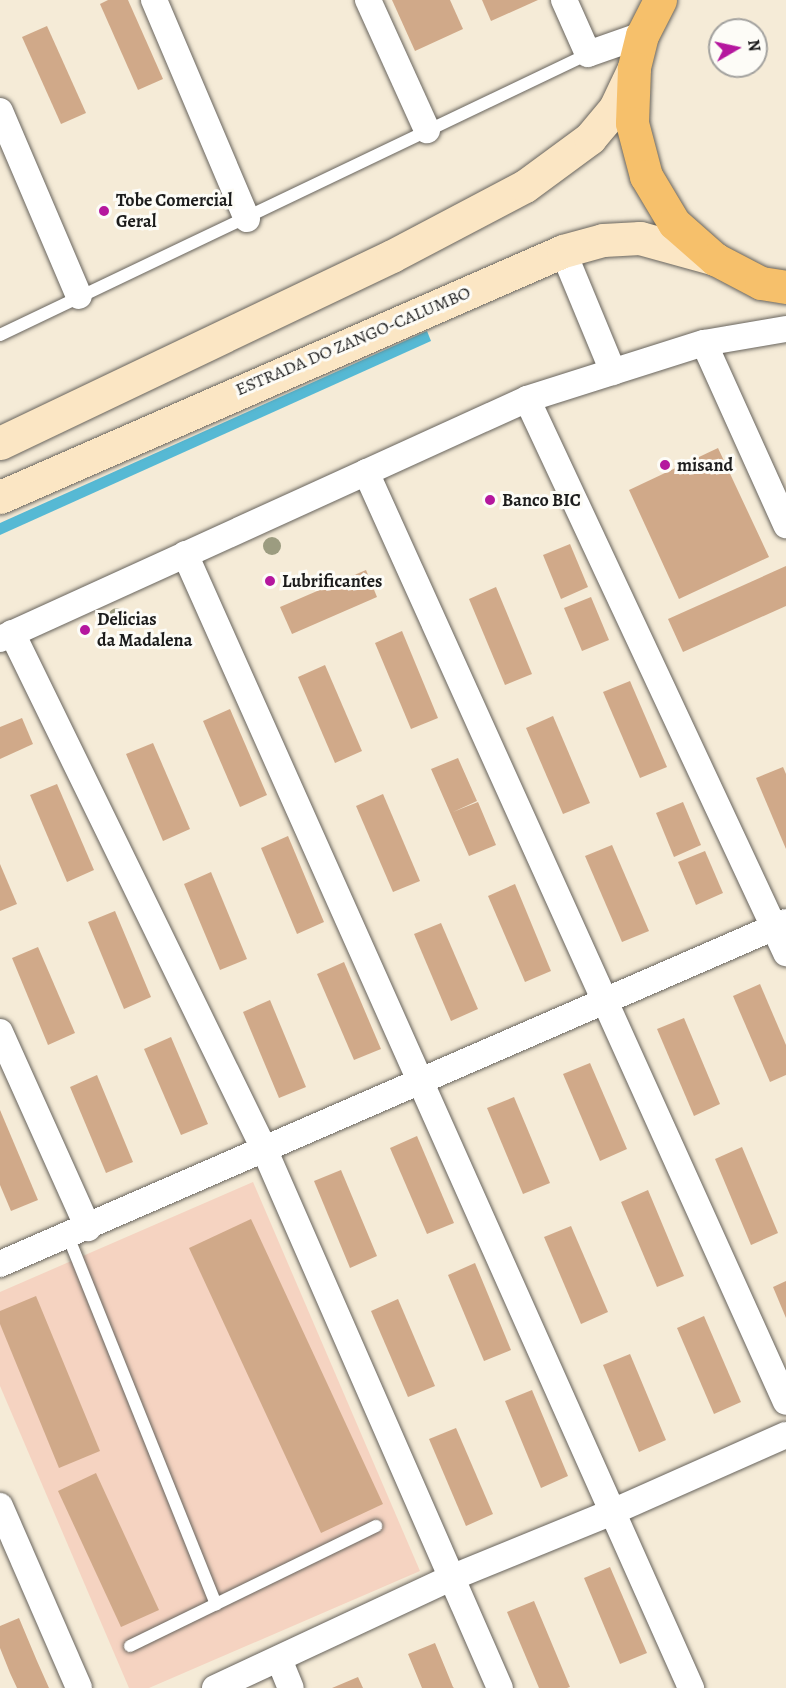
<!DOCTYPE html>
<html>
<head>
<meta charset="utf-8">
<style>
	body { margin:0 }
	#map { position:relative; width:786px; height:1688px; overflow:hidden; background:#f5ebd7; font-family:Alegreya,serif }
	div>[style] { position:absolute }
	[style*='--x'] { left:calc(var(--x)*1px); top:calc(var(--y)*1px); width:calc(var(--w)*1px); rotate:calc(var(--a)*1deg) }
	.built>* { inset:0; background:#f5d3c1 }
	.water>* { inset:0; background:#56b9d4 }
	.building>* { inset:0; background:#d0a989 }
	.roads { filter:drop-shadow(0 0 2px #68645d) drop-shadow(0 0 2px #68645d) }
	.lane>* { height:12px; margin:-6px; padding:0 6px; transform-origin:6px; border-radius:6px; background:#fff }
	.street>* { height:26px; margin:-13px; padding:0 13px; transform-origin:13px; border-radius:13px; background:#fff }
	.secondary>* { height:33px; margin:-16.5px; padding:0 16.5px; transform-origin:16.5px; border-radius:16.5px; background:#fbe6c4 }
	.primary>* { height:33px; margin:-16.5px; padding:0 16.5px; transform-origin:16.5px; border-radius:16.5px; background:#f6c06b }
	.trees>* { width:18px; height:18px; margin:-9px; border-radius:50%; background:#9c9c80 }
	.dots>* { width:16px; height:16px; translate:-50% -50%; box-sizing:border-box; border:3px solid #fdfcf7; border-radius:50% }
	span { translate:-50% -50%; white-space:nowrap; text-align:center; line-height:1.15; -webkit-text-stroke:6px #fdfcf7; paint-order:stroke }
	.poi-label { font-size:18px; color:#1c1c1c; font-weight:700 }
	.left { translate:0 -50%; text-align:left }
	.street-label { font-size:18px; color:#1c1c1c }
	.north { position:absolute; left:708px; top:18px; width:60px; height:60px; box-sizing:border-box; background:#fdfcf7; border:2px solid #a3a29f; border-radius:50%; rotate:81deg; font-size:16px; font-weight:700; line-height:24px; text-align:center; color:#1c1c1c }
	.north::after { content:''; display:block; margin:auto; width:21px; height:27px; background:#b5179e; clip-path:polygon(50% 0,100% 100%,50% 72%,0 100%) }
</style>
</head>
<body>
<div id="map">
	<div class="built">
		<i style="clip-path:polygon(253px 1182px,420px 1571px,149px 1688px,129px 1688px,0 1386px,0 1292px)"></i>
	</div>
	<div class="water">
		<i style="clip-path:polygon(427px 331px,431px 341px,0 535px,0 523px)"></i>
	</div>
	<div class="building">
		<i style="clip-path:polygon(108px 0,128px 0,163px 79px,138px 90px,100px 4px)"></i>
		<i style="clip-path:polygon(392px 0,450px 0,463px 29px,415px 51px)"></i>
		<i style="clip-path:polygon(482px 0,538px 0,491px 21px)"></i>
		<i style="clip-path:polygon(47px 26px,86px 113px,61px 124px,22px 37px)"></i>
		<i style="clip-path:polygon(718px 448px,769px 557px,679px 599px,629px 490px)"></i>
		<i style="clip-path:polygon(570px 544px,588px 587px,561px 599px,543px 555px)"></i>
		<i style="clip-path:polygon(786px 566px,786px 606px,683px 652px,668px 619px)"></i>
		<i style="clip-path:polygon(366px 570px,377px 597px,292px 634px,280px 607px)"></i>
		<i style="clip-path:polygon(496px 587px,532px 674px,505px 685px,469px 599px)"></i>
		<i style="clip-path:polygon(591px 597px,609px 640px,582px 651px,564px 608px)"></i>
		<i style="clip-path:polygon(402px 631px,438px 718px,411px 729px,375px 643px)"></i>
		<i style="clip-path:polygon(325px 665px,362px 751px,335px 763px,298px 677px)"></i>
		<i style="clip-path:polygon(630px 681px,667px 767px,640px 778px,603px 692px)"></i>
		<i style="clip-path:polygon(230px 709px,267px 795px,240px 807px,203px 721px)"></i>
		<i style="clip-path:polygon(553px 716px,590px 803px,563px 814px,526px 728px)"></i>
		<i style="clip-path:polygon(22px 718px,33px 744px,0 759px,0 727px)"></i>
		<i style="clip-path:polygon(153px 743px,190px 829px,163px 841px,126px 754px)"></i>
		<i style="clip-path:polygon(458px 758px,477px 801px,453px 812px,478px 802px,496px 845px,469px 856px,431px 769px)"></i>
		<i style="clip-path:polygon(783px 767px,786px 774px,786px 849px,756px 778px)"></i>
		<i style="clip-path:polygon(57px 784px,94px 870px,67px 882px,30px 795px)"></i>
		<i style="clip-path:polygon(383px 794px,420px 881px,393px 892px,356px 806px)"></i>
		<i style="clip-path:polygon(683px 802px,701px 845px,674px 857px,656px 813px)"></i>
		<i style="clip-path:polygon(288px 836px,324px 922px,297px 934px,261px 848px)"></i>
		<i style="clip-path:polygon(612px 845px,649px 931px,622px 942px,585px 856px)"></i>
		<i style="clip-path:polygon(705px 851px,723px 893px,696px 905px,678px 862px)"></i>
		<i style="clip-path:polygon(0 864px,17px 904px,0 911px)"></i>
		<i style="clip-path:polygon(211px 872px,247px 959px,220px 970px,184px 884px)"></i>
		<i style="clip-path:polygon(515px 884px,551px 971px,525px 982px,488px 896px)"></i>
		<i style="clip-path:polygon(115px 911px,151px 997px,124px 1009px,88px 922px)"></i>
		<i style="clip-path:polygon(441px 923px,478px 1009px,451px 1021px,414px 934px)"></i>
		<i style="clip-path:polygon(38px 947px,75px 1033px,48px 1045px,12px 958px)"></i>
		<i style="clip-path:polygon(344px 962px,381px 1049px,354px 1060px,317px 974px)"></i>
		<i style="clip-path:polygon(760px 984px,786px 1045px,786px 1075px,770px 1082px,733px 996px)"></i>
		<i style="clip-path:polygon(270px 1000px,306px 1087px,279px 1098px,243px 1012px)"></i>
		<i style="clip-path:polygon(684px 1018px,720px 1104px,694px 1116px,657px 1029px)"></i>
		<i style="clip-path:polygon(171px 1037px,208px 1124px,181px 1135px,144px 1049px)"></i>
		<i style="clip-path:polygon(590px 1063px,627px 1149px,600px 1161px,563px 1074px)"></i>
		<i style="clip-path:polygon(97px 1075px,133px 1162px,106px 1173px,70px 1087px)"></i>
		<i style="clip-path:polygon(514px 1097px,550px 1183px,523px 1194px,487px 1108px)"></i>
		<i style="clip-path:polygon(0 1110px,38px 1200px,11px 1211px,0 1185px)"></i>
		<i style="clip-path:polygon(417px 1136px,454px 1223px,427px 1234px,390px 1148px)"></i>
		<i style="clip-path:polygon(742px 1147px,778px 1233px,751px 1245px,715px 1159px)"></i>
		<i style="clip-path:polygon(341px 1170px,377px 1256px,350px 1268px,314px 1181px)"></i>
		<i style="clip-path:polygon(648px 1190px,684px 1276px,657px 1287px,621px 1202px)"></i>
		<i style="clip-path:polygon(251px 1219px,383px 1504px,321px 1533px,189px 1248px)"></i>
		<i style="clip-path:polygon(571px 1226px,608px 1312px,581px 1324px,544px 1237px)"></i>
		<i style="clip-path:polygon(475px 1263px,511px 1350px,484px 1361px,448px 1275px)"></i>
		<i style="clip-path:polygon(786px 1281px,786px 1318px,773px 1287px)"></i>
		<i style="clip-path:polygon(36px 1296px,100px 1451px,59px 1468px,0 1324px,0 1311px)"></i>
		<i style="clip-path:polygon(398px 1299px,435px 1386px,408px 1397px,371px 1311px)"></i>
		<i style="clip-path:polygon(704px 1316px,741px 1402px,714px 1414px,677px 1328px)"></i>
		<i style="clip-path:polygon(630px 1354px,666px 1440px,639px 1452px,603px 1365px)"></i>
		<i style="clip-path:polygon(532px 1390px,568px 1476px,541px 1488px,505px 1401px)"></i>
		<i style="clip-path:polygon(456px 1428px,493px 1514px,466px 1526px,429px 1439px)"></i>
		<i style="clip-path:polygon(96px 1473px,159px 1610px,121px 1627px,58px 1491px)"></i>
		<i style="clip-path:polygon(610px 1567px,647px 1653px,620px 1664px,584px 1578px)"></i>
		<i style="clip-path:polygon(534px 1601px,570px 1687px,567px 1688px,539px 1688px,507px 1612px)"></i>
		<i style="clip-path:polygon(19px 1618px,37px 1661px,49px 1688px,17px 1688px,10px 1673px,0 1648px,0 1626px)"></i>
		<i style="clip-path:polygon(435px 1643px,453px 1687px,454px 1688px,422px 1688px,408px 1654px)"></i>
		<i style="clip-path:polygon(358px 1677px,363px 1688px,332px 1688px)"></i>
	</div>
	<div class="roads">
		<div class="lane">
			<i style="--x:0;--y:335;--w:652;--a:-25.54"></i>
			<i style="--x:68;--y:1236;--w:397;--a:68.1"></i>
			<i style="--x:130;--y:1646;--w:274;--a:-26"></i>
		</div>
		<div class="street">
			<i style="--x:154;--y:0;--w:238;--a:67"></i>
			<i style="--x:368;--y:0;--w:143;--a:65.6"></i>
			<i style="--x:564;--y:0;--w:59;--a:66"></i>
			<i style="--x:588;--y:54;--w:57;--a:-19.4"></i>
			<i style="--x:0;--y:111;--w:201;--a:66.9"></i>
			<i style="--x:563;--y:251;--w:131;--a:67.5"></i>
			<i style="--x:704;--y:343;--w:200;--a:65.7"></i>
			<i style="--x:527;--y:399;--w:612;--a:64.94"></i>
			<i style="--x:366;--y:472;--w:1020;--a:65.7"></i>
			<i style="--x:185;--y:554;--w:1242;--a:65.95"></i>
			<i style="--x:12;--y:633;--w:576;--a:63.97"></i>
			<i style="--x:265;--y:1151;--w:586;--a:66.37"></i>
			<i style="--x:0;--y:639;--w:579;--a:-24.48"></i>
			<i style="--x:527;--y:399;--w:186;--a:-17.6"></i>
			<i style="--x:704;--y:343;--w:83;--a:-9.7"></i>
			<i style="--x:0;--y:1032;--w:215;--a:65.8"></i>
			<i style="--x:0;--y:1264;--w:857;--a:-23.51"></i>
			<i style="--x:0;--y:1506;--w:198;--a:66.5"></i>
			<i style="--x:279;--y:1659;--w:31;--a:68"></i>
			<i style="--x:215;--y:1688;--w:263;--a:-25"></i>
			<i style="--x:453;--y:1577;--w:172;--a:-22.2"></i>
			<i style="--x:612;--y:1512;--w:190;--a:-23.9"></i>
		</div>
		<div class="secondary">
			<i style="--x:0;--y:443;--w:434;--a:-25.5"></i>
			<i style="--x:392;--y:256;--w:150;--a:-27.8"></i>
			<i style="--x:525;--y:186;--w:81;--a:-36.4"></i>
			<i style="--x:590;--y:138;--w:39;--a:-50"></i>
			<i style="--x:615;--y:108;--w:44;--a:-64.6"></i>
			<i style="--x:0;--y:497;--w:614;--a:-23.6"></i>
			<i style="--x:563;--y:251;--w:41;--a:-15.4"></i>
			<i style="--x:603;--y:240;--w:37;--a:-3"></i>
			<i style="--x:640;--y:238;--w:78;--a:15.6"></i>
		</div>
		<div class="primary">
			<i style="--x:660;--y:0;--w:39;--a:117"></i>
			<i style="--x:642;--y:35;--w:34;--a:104"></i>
			<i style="--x:634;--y:68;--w:55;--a:92.1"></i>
			<i style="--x:632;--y:123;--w:55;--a:75.2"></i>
			<i style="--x:646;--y:176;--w:55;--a:59.2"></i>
			<i style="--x:674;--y:223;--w:55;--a:41.3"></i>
			<i style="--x:715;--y:259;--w:52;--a:27.6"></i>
			<i style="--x:761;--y:283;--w:25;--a:9"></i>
		</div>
	</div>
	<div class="trees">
		<i style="left:272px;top:546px"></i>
		<i style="left:117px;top:617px"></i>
	</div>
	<div class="dots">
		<i style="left:104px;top:211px;background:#b5179e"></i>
		<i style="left:665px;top:465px;background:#b5179e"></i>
		<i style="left:490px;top:500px;background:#b5179e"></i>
		<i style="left:270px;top:581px;background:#b5179e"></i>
		<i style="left:85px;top:630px;background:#b5179e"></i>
	</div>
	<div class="poi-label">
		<span class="left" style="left:116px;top:211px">Tobe Comercial<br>Geral</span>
		<span class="left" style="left:677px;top:465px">misand</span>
		<span class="left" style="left:502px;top:500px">Banco BIC</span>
		<span class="left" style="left:282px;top:581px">Lubrificantes</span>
		<span class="left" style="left:97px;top:630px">Delicias<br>da Madalena</span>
	</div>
	<div class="street-label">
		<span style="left:353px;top:341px;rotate:-23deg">ESTRADA DO ZANGO-CALUMBO</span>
	</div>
	<div class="north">N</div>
</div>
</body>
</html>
